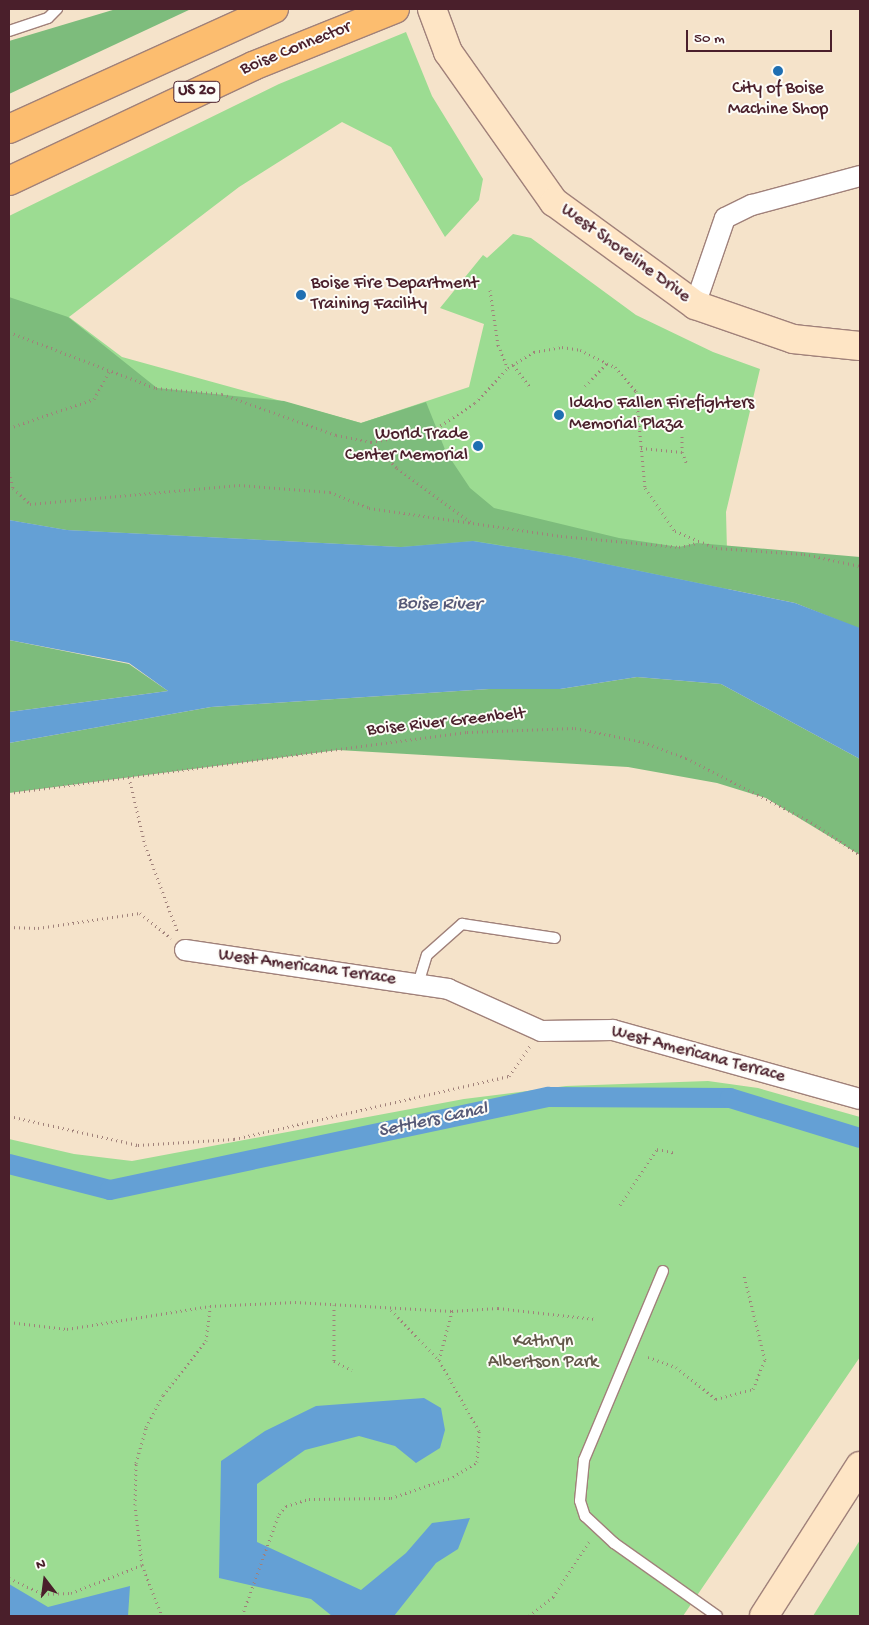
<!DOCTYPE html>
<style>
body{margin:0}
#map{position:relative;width:869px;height:1625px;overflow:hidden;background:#f5e3ca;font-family:"Gochi Hand",sans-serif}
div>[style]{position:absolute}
.green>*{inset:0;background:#9cdc92}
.forest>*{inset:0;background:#7dbc7c}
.water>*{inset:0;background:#64a0d5}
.canal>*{height:20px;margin:-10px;padding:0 10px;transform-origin:10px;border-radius:10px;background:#64a0d5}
.path>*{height:3px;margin-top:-1.5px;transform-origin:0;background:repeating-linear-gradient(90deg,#a0817a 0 1px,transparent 0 5px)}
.roads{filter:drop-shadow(1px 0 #a0817a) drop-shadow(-1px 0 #a0817a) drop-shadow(0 1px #a0817a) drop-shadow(0 -1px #a0817a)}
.lane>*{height:10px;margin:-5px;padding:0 5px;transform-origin:5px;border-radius:5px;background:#fff}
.street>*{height:20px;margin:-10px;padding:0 10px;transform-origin:10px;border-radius:10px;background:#fff}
.secondary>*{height:28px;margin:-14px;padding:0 14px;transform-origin:14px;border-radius:14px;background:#fee5c5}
.highway>*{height:28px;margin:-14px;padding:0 14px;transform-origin:14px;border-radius:14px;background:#fcbd6f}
.dots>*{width:14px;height:14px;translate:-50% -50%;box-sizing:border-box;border:2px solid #fdfcf7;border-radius:50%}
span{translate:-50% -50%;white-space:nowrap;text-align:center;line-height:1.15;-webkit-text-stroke:4px #fdfcf7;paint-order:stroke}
.shield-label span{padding:1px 4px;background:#fdfcf7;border:1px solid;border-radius:4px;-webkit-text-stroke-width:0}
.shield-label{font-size:16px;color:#4a1f2b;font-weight:700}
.street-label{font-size:18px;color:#4a1f2b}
.poi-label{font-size:18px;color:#4a1f2b}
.left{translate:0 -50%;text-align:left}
.right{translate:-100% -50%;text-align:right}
.park-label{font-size:18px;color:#63584a}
.water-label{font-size:19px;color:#565977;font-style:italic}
.frame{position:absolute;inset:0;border:10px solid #4a1f2b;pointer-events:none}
.north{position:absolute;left:20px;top:1555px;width:50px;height:50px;-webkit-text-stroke:4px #fdfcf7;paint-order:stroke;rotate:345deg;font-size:14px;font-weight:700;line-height:20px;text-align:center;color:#4a1f2b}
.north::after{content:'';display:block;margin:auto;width:18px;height:22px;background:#4a1f2b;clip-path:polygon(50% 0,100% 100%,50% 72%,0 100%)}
.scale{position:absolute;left:686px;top:30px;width:146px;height:22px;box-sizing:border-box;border:2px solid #4a1f2b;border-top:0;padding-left:6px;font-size:15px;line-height:18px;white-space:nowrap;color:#4a1f2b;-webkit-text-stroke:4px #fdfcf7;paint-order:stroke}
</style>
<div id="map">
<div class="green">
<div style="clip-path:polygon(406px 32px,432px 96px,483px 179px,479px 200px,445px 237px,391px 147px,342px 122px,239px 187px,69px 317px,122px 357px,361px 423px,469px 387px,484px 324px,440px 308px,483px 255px,487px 258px,513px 234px,531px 238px,636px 315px,713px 352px,760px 369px,726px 512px,728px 590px,401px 547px,67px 530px,9px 520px,9px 216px,279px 84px)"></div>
<div style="clip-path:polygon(708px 1081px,758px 1088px,860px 1117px,860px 1357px,683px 1616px,9px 1616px,9px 1139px,74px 1154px,132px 1161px,464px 1099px,566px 1086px)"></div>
<div style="clip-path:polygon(860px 1540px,860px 1616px,813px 1616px)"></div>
</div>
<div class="forest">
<div style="clip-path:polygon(116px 9px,191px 9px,9px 94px,9px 41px)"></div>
<div style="clip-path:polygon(9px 297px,68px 317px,157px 388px,284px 401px,361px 423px,426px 402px,446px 452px,470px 488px,494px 508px,619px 538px,679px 547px,697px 543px,860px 557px,860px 629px,795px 603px,567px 556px,474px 541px,401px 547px,67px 530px,9px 520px)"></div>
<div style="clip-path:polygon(9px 640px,129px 664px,168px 691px,9px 712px)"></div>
<div style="clip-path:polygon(637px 677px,721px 684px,860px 759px,860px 855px,766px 798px,717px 783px,628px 767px,338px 750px,9px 793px,9px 743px,211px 707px,489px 689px,560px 689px)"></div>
</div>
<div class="water">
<div style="clip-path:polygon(9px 520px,67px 530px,401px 547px,473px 541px,567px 556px,795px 603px,860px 628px,860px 759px,721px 684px,637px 677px,560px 689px,489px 689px,211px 707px,9px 743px,9px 712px,168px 691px,129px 663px,9px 640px)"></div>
<div style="clip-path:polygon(424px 1398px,441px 1408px,445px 1430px,440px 1448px,416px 1463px,395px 1446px,359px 1436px,305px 1450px,257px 1484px,257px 1542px,361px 1590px,406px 1553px,432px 1523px,470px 1518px,458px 1549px,436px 1563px,394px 1616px,332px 1616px,311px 1599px,219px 1578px,221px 1461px,265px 1431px,316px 1406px)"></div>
<div style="clip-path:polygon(9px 1584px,48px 1607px,130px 1586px,128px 1616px,9px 1616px)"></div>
</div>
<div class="canal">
<div style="left:9px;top:1164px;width:104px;rotate:14.4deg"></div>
<div style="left:110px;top:1190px;width:449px;rotate:-12deg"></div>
<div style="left:549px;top:1097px;width:181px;rotate:0.3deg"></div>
<div style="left:730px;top:1098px;width:136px;rotate:17.1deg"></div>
</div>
<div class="path">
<div style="left:490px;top:290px;width:56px;rotate:81.7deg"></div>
<div style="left:498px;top:345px;width:25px;rotate:67deg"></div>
<div style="left:9px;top:332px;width:157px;rotate:20.9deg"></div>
<div style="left:156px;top:388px;width:66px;rotate:5.2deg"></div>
<div style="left:222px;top:394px;width:121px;rotate:19.8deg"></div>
<div style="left:336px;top:435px;width:36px;rotate:11deg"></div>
<div style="left:371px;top:442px;width:62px;rotate:-10.2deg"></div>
<div style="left:432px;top:431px;width:51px;rotate:-33.1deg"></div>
<div style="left:475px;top:403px;width:48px;rotate:-46.7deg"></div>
<div style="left:508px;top:368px;width:31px;rotate:-32deg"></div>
<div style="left:534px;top:352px;width:28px;rotate:-10deg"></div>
<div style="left:562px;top:347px;width:18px;rotate:9deg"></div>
<div style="left:580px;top:350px;width:39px;rotate:26deg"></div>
<div style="left:615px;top:367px;width:32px;rotate:49deg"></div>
<div style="left:636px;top:391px;width:97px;rotate:84.7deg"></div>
<div style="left:645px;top:488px;width:52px;rotate:55.1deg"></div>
<div style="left:675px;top:531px;width:44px;rotate:22.5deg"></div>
<div style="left:716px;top:548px;width:88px;rotate:3.9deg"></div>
<div style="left:804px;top:554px;width:57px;rotate:12.1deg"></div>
<div style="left:513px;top:365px;width:29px;rotate:52deg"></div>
<div style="left:585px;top:386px;width:32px;rotate:-46deg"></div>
<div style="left:9px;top:428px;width:90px;rotate:-18.8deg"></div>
<div style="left:94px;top:399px;width:31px;rotate:-61deg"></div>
<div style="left:371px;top:442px;width:37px;rotate:45deg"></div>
<div style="left:397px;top:468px;width:93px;rotate:36.3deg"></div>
<div style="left:641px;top:448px;width:41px;rotate:5.6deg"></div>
<div style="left:682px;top:452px;width:17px;rotate:-90deg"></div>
<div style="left:682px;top:452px;width:11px;rotate:68deg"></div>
<div style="left:9px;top:472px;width:16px;rotate:76deg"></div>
<div style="left:13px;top:488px;width:23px;rotate:43deg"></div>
<div style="left:30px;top:504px;width:210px;rotate:-5.2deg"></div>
<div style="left:239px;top:485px;width:91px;rotate:4.4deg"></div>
<div style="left:330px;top:492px;width:42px;rotate:22.3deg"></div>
<div style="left:369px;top:508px;width:194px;rotate:8.3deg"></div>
<div style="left:561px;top:536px;width:119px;rotate:5.3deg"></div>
<div style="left:679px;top:547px;width:17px;rotate:-13deg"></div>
<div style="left:129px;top:777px;width:70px;rotate:76.8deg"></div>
<div style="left:145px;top:845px;width:94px;rotate:69.4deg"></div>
<div style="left:9px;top:793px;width:462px;rotate:-7.6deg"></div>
<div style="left:467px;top:732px;width:108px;rotate:-2.1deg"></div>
<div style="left:575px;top:728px;width:69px;rotate:11.6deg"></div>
<div style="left:643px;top:742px;width:46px;rotate:20.4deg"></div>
<div style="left:686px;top:758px;width:140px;rotate:27.1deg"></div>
<div style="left:811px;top:822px;width:59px;rotate:34deg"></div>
<div style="left:9px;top:927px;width:29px;rotate:2deg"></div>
<div style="left:38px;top:928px;width:103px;rotate:-8.4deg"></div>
<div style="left:140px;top:913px;width:40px;rotate:39deg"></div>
<div style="left:9px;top:1116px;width:132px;rotate:12.7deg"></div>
<div style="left:138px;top:1145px;width:96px;rotate:-3.6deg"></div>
<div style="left:234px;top:1139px;width:282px;rotate:-12.9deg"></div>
<div style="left:509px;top:1076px;width:37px;rotate:-55deg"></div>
<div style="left:620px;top:1205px;width:67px;rotate:-56.5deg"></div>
<div style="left:657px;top:1149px;width:19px;rotate:12deg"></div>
<div style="left:334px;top:1305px;width:56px;rotate:90deg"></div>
<div style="left:334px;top:1361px;width:20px;rotate:27deg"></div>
<div style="left:391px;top:1310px;width:69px;rotate:46.2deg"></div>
<div style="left:9px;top:1322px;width:58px;rotate:6.9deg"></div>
<div style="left:67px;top:1329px;width:145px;rotate:-9.1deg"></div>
<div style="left:648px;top:1357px;width:30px;rotate:20deg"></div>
<div style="left:676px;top:1367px;width:51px;rotate:38.7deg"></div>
<div style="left:716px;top:1399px;width:38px;rotate:-15deg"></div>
<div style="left:753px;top:1389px;width:31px;rotate:-68deg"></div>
<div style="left:765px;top:1360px;width:88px;rotate:-103.9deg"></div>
<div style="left:142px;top:1565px;width:55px;rotate:68.6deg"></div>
<div style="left:9px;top:1578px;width:38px;rotate:25deg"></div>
<div style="left:43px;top:1594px;width:28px;rotate:-2deg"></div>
<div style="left:71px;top:1593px;width:76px;rotate:-21.5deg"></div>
<div style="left:142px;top:1565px;width:60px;rotate:-96.7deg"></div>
<div style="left:135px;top:1505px;width:42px;rotate:-88.6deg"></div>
<div style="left:136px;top:1463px;width:37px;rotate:-74deg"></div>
<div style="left:146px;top:1427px;width:36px;rotate:-62deg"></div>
<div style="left:163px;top:1395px;width:69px;rotate:-51.5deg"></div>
<div style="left:206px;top:1341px;width:35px;rotate:-83deg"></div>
<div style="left:210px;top:1306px;width:85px;rotate:-2.7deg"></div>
<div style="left:295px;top:1302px;width:157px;rotate:3.3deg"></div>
<div style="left:242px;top:1616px;width:109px;rotate:-70.1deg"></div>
<div style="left:279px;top:1514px;width:11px;rotate:-49deg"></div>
<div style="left:286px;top:1506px;width:24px;rotate:-17deg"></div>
<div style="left:309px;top:1499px;width:82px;rotate:-0.7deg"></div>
<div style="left:391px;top:1498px;width:65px;rotate:-18.7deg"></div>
<div style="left:453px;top:1477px;width:28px;rotate:-32deg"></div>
<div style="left:477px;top:1462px;width:31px;rotate:-86deg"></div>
<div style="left:479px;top:1431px;width:81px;rotate:-119.4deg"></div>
<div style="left:439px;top:1360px;width:51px;rotate:-75.1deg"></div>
<div style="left:452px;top:1311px;width:46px;rotate:-3.7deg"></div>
<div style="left:498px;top:1308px;width:98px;rotate:6.5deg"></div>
<div style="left:529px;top:1616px;width:31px;rotate:-38deg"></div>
<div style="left:553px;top:1597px;width:68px;rotate:-57deg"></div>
</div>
<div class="roads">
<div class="lane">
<div style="left:9px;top:31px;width:41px;rotate:-18.4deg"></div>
<div style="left:48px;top:18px;width:13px;rotate:-45deg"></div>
<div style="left:418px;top:984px;width:30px;rotate:-73deg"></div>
<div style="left:427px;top:955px;width:47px;rotate:-41.5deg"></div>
<div style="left:462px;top:924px;width:94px;rotate:8.6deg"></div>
<div style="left:663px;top:1271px;width:205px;rotate:112.7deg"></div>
<div style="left:584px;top:1460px;width:41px;rotate:95.6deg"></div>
<div style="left:580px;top:1501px;width:16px;rotate:72deg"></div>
<div style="left:585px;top:1516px;width:40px;rotate:43deg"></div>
<div style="left:614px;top:1543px;width:126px;rotate:35.3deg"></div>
</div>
<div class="street">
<div style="left:695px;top:305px;width:92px;rotate:-71deg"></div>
<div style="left:725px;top:218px;width:30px;rotate:-26deg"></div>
<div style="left:752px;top:205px;width:112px;rotate:-15deg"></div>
<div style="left:185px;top:950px;width:266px;rotate:8.4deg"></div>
<div style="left:448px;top:989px;width:102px;rotate:24.3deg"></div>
<div style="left:541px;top:1031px;width:72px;rotate:-0.8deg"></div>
<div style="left:613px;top:1030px;width:256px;rotate:15.6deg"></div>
</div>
<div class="secondary">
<div style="left:432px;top:9px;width:46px;rotate:69.6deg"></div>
<div style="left:448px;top:52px;width:184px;rotate:54.8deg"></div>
<div style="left:554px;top:202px;width:175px;rotate:36.1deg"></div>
<div style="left:695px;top:305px;width:104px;rotate:19.1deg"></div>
<div style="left:793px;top:339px;width:67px;rotate:6deg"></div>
<div style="left:764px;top:1616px;width:178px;rotate:-57.4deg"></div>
</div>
<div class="highway">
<div style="left:9px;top:129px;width:291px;rotate:-24.4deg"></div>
<div style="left:9px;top:181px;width:270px;rotate:-25.2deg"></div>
<div style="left:253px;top:66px;width:153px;rotate:-21.9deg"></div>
</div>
</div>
<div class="dots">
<div style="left:778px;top:71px;background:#1f6fb2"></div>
<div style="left:301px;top:295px;background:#1f6fb2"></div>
<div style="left:559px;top:415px;background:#1f6fb2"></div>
<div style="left:478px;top:446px;background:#1f6fb2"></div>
</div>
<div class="shield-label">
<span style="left:197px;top:92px">US 20</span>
</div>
<div class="street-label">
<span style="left:296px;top:49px;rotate:-22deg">Boise Connector</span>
<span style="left:625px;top:254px;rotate:36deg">West Shoreline Drive</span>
<span style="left:446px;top:723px;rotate:-6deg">Boise River Greenbelt</span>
<span style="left:307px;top:968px;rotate:8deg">West Americana Terrace</span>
<span style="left:698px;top:1055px;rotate:15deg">West Americana Terrace</span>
</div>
<div class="poi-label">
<span style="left:778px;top:100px">City of Boise<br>Machine Shop</span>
<span class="left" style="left:311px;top:295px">Boise Fire Department<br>Training Facility</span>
<span class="left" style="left:569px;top:415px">Idaho Fallen Firefighters<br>Memorial Plaza</span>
<span class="right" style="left:468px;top:446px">World Trade<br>Center Memorial</span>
</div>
<div class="park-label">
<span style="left:543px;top:1353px">Kathryn<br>Albertson Park</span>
</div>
<div class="water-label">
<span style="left:439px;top:605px;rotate:1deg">Boise River</span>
<span style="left:433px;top:1121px;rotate:-12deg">Settlers Canal</span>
</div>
<div class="frame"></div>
<div class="north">N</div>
<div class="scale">50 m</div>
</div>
